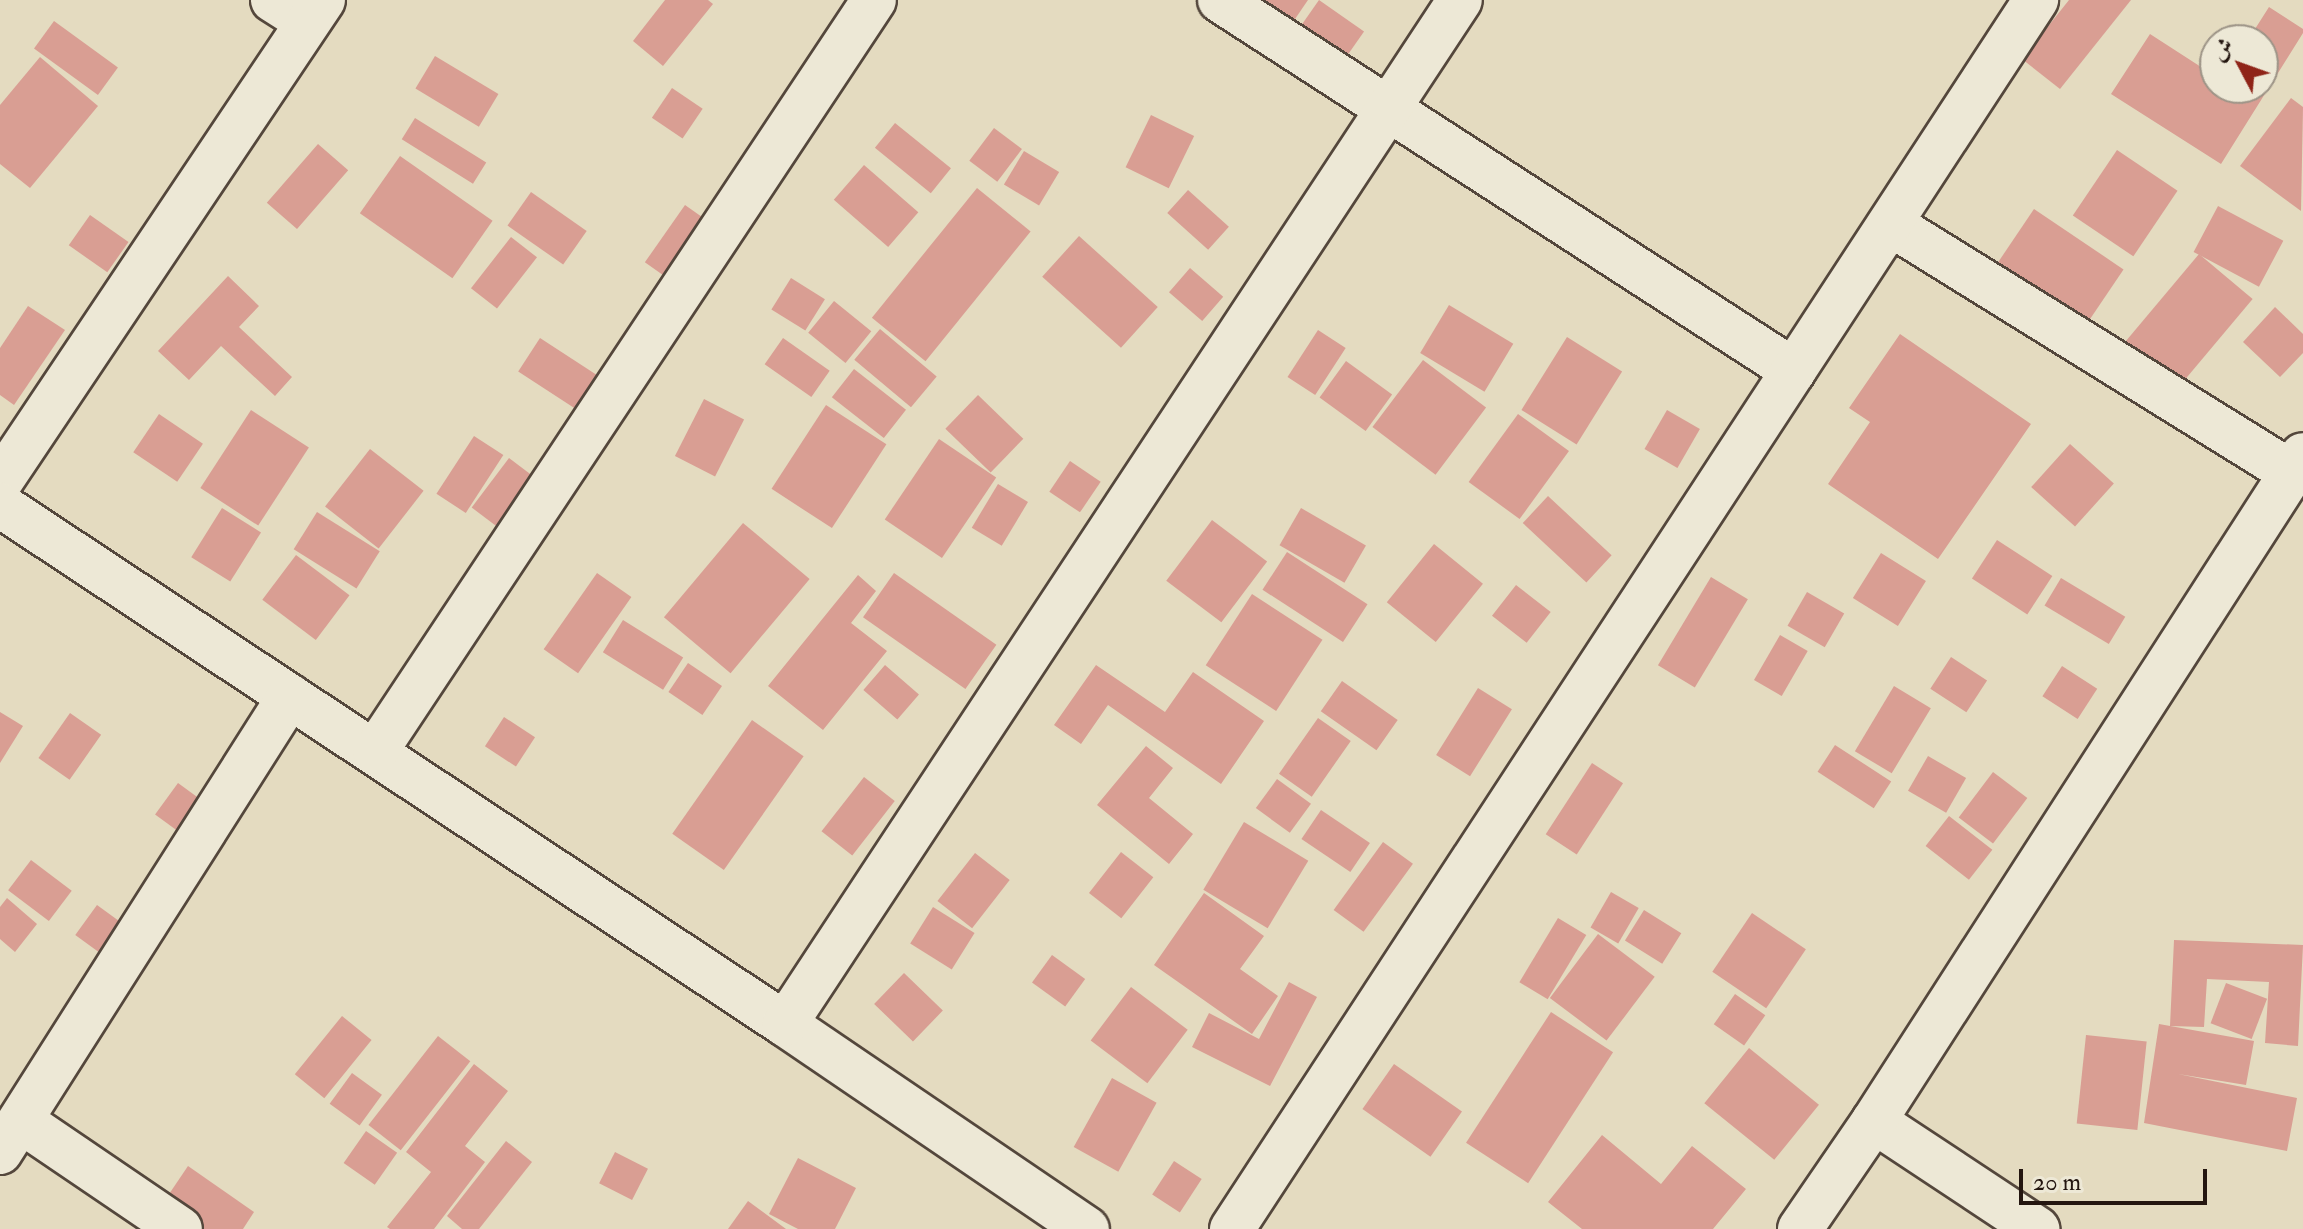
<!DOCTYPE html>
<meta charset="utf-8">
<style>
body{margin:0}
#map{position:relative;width:2303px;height:1229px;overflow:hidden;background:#e4dbc0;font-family:"IM FELL Double Pica",Amiri,serif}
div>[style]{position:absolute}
.building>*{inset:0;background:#d99e93;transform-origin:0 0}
.roads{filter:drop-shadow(2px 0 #54473c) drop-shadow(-2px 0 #54473c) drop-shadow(0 2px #54473c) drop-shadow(0 -2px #54473c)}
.minor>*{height:44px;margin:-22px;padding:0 22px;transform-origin:22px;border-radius:22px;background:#ede8d6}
span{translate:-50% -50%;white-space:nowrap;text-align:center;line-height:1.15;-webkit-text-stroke:7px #ede8d6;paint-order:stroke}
.north{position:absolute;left:2199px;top:24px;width:80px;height:80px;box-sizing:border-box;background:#ede8d6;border:2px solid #9d9487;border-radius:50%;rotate:311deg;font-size:22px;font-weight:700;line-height:32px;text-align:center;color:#241610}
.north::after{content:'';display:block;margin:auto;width:28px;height:36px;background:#8f2418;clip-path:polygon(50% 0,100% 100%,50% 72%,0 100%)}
.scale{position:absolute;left:2019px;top:1169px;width:188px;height:36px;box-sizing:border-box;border:4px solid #241610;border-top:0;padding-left:10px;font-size:24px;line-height:28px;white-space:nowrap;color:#241610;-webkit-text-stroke:6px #ede8d6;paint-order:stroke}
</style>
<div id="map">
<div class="building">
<div style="clip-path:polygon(665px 0,708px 0,713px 4px,663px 66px,633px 41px)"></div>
<div style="clip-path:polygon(1233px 0,1308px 0,1282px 38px)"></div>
<div style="left:1319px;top:0;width:55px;height:54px;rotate:35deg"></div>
<div style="clip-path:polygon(2069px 0,2131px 0,2060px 89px,2022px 59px)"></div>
<div style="clip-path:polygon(2269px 7px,2303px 29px,2303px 33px,2221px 164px,2111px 94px,2150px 34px,2215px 76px,2215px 88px,2263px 88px,2263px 40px,2248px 40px)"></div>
<div style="left:54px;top:21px;width:79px;height:34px;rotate:36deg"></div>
<div style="left:435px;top:56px;width:74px;height:38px;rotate:31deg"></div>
<div style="clip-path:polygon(40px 57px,98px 106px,30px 188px,0 164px,0 105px)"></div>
<div style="left:672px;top:88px;width:37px;height:36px;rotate:34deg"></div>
<div style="clip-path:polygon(2291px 98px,2303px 107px,2301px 211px,2240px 166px)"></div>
<div style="left:1151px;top:115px;width:48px;height:58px;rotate:26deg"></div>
<div style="left:415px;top:118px;width:84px;height:25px;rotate:32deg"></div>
<div style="left:895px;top:123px;width:72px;height:32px;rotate:39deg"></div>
<div style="left:994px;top:128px;width:35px;height:41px;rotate:37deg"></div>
<div style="left:318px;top:144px;width:40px;height:78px;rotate:41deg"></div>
<div style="left:2117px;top:150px;width:73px;height:79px;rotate:34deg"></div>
<div style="left:1024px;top:151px;width:41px;height:39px;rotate:31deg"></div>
<div style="left:400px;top:156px;width:113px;height:70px;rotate:35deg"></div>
<div style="left:864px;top:165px;width:72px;height:46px;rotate:41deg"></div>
<div style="left:977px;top:188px;width:69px;height:167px;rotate:39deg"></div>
<div style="left:1188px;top:190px;width:55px;height:31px;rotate:42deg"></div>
<div style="left:531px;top:192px;width:68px;height:41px;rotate:35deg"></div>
<div style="left:685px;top:205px;width:29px;height:70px;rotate:35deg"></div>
<div style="left:2218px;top:206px;width:74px;height:52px;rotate:28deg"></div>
<div style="left:2034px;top:209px;width:108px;height:81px;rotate:34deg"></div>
<div style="left:90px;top:215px;width:47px;height:37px;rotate:35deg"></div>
<div style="left:1079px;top:236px;width:106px;height:55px;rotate:42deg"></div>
<div style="left:511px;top:237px;width:33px;height:65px;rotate:38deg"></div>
<div style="left:2199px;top:254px;width:70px;height:129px;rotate:40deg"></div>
<div style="left:1190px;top:268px;width:44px;height:32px;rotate:41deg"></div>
<div style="clip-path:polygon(228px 276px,259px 306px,239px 327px,292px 377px,275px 396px,221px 346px,189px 380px,158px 351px)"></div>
<div style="left:791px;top:278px;width:40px;height:37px;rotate:32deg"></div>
<div style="left:834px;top:301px;width:48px;height:41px;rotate:39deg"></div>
<div style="left:1449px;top:305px;width:75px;height:56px;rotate:31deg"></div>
<div style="clip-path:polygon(28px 306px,65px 330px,14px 405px,0 395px,0 348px)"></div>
<div style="clip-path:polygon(2275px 307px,2303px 334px,2303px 353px,2280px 377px,2243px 342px)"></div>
<div style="left:880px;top:329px;width:74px;height:40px;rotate:40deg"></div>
<div style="left:1318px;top:330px;width:33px;height:56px;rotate:33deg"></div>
<div style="clip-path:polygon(1900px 334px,2031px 424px,1938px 559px,1828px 484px,1870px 422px,1849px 408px)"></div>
<div style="left:1567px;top:337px;width:65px;height:86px;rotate:32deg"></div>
<div style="left:540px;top:338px;width:76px;height:40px;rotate:33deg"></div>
<div style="left:783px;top:338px;width:57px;height:32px;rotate:35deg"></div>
<div style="left:1423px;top:360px;width:79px;height:84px;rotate:37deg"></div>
<div style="left:1346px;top:361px;width:57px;height:45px;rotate:36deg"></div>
<div style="left:854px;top:369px;width:66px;height:36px;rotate:38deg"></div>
<div style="left:978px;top:395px;width:63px;height:47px;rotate:44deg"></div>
<div style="left:704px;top:399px;width:45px;height:64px;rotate:27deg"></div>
<div style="left:826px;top:405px;width:72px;height:100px;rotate:33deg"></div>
<div style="left:251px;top:410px;width:69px;height:93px;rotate:33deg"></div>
<div style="left:1667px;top:410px;width:38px;height:45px;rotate:30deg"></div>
<div style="left:159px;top:414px;width:53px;height:46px;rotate:34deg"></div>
<div style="left:1518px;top:414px;width:63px;height:84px;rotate:36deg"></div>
<div style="left:474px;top:436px;width:35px;height:69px;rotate:33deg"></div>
<div style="left:939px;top:439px;width:69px;height:97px;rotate:34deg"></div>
<div style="left:2070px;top:444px;width:59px;height:58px;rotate:42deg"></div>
<div style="left:370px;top:449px;width:68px;height:73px;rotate:38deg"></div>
<div style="left:509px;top:458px;width:34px;height:62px;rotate:37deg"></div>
<div style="left:1070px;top:461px;width:37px;height:37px;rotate:34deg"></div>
<div style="left:998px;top:484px;width:35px;height:51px;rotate:31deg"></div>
<div style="left:1548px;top:496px;width:87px;height:37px;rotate:43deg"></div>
<div style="left:222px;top:508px;width:46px;height:58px;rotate:32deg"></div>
<div style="left:1301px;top:508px;width:75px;height:43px;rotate:30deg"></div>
<div style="left:317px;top:512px;width:74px;height:44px;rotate:32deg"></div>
<div style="left:1212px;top:520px;width:69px;height:76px;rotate:37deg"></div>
<div style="left:743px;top:523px;width:87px;height:123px;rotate:40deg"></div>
<div style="left:1997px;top:540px;width:66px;height:46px;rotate:33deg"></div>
<div style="left:1434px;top:544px;width:63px;height:75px;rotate:39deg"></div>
<div style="left:1287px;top:552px;width:96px;height:45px;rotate:33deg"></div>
<div style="left:1881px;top:553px;width:53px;height:53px;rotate:32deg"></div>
<div style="left:296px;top:555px;width:67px;height:56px;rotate:37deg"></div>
<div style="left:597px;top:573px;width:42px;height:93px;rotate:35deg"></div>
<div style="left:894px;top:573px;width:125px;height:54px;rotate:35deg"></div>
<div style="clip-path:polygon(858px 575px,876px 591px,851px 623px,887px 651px,823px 730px,768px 686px)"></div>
<div style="left:1711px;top:577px;width:43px;height:103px;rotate:31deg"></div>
<div style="left:2061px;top:578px;width:75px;height:32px;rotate:31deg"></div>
<div style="left:1516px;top:585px;width:44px;height:39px;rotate:38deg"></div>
<div style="left:1807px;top:592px;width:43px;height:39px;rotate:30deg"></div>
<div style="left:1252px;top:594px;width:84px;height:85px;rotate:33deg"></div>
<div style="left:623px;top:620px;width:71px;height:38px;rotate:32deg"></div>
<div style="left:1780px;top:635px;width:32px;height:52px;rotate:30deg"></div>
<div style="left:1951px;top:657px;width:43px;height:38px;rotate:33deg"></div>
<div style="left:688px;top:663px;width:41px;height:35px;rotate:34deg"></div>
<div style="left:885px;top:665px;width:45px;height:33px;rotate:41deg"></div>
<div style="clip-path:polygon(1096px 665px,1165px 712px,1193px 672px,1264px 721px,1221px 784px,1108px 705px,1081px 744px,1054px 725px)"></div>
<div style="left:2062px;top:666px;width:42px;height:36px;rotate:33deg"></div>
<div style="left:1342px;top:681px;width:68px;height:37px;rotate:35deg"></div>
<div style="left:1894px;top:686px;width:43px;height:76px;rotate:31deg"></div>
<div style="left:1478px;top:688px;width:40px;height:79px;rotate:32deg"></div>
<div style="clip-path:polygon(0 712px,23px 726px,0 763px)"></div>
<div style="left:70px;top:713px;width:38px;height:55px;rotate:35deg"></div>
<div style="left:504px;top:717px;width:37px;height:35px;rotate:33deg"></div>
<div style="left:1318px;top:718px;width:40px;height:68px;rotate:35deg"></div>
<div style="left:752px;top:720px;width:63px;height:139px;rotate:35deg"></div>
<div style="left:1835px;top:745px;width:67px;height:32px;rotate:33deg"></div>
<div style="clip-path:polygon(1146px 746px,1173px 768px,1149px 798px,1193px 834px,1169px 864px,1097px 805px)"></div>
<div style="left:1928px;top:756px;width:44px;height:40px;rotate:30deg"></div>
<div style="left:1592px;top:763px;width:37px;height:85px;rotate:33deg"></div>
<div style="left:1993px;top:772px;width:43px;height:57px;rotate:37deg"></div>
<div style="left:864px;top:777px;width:39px;height:69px;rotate:38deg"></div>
<div style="left:1277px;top:779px;width:42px;height:36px;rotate:36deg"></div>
<div style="left:178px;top:783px;width:36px;height:39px;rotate:36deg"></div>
<div style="left:1321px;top:810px;width:59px;height:35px;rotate:34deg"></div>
<div style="left:1949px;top:816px;width:55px;height:38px;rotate:38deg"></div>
<div style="left:1244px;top:822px;width:75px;height:79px;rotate:31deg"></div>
<div style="left:1383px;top:842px;width:37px;height:84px;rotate:36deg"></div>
<div style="left:1121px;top:852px;width:41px;height:52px;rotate:38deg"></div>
<div style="left:975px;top:853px;width:44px;height:61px;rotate:38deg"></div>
<div style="left:31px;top:860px;width:51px;height:38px;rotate:37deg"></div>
<div style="left:1611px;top:892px;width:32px;height:41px;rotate:30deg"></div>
<div style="clip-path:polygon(1204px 893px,1264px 936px,1240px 969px,1278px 996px,1252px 1034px,1154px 965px)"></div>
<div style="clip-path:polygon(7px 898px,37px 924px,15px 952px,0 939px,0 907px)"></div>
<div style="left:97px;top:905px;width:34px;height:37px;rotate:36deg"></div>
<div style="left:933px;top:907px;width:49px;height:43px;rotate:32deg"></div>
<div style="left:1644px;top:910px;width:44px;height:36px;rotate:32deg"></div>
<div style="left:1752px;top:913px;width:65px;height:71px;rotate:34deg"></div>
<div style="left:1558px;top:918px;width:33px;height:75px;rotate:31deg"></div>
<div style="left:1598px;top:934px;width:71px;height:80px;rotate:37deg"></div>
<div style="clip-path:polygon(2174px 940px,2303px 945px,2298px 1046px,2265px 1043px,2269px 982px,2207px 979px,2204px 1027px,2170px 1026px)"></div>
<div style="left:1052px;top:955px;width:41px;height:34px;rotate:36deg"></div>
<div style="left:904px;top:973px;width:54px;height:43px;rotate:44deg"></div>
<div style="clip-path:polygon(1289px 982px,1317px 997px,1270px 1086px,1192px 1047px,1209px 1013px,1259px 1039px)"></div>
<div style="left:2226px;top:983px;width:44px;height:43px;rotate:21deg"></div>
<div style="left:1131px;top:987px;width:71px;height:67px;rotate:37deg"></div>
<div style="left:1735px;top:994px;width:37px;height:37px;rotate:35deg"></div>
<div style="left:1551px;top:1012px;width:74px;height:156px;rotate:33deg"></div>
<div style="left:342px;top:1016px;width:38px;height:75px;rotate:39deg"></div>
<div style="clip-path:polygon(2159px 1024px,2254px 1041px,2246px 1085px,2178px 1074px,2297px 1098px,2287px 1151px,2144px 1123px)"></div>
<div style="left:2086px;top:1035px;width:61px;height:89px;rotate:6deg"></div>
<div style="left:438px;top:1036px;width:41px;height:113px;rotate:38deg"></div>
<div style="left:1749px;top:1048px;width:90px;height:71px;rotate:39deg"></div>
<div style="clip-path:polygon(474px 1064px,508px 1091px,465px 1146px,485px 1162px,434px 1229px,390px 1229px,387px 1227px,431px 1172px,406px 1152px)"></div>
<div style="left:1394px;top:1064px;width:83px;height:55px;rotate:35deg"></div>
<div style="left:352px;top:1073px;width:37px;height:38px;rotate:36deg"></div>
<div style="left:1112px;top:1078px;width:51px;height:79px;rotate:29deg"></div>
<div style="left:366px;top:1131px;width:38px;height:39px;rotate:35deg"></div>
<div style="clip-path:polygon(1602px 1135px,1661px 1184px,1692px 1146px,1746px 1189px,1713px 1229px,1582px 1229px,1548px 1202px)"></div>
<div style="clip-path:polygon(506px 1141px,532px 1162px,479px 1229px,462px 1229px,447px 1216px)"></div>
<div style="left:615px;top:1152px;width:37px;height:35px;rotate:27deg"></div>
<div style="clip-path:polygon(798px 1158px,856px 1188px,835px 1229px,798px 1229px,769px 1214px)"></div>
<div style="left:1174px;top:1161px;width:33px;height:40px;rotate:33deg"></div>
<div style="clip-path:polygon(188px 1166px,254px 1212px,243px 1229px,202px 1229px,163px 1203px)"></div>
<div style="clip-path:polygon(748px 1201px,786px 1229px,728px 1229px)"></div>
</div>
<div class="roads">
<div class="minor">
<div style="left:273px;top:0;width:41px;rotate:32.2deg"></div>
<div style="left:1220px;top:0;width:683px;rotate:32.88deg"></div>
<div style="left:1892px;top:225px;width:469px;rotate:31.8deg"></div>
<div style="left:0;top:482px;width:580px;rotate:-56.17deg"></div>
<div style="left:0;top:505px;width:941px;rotate:33.47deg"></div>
<div style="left:785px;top:1024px;width:365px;rotate:34.2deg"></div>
<div style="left:375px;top:752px;width:902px;rotate:-56.43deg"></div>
<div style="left:785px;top:1024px;width:1226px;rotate:-56.61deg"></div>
<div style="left:21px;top:1121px;width:192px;rotate:34.2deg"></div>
<div style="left:1874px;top:1121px;width:196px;rotate:33.5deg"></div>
<div style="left:0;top:1152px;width:540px;rotate:-57.55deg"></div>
<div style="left:1232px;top:1229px;width:1469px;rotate:-56.81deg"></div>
<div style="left:1800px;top:1229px;width:131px;rotate:-55.6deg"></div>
<div style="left:1874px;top:1121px;width:792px;rotate:-57.21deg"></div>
</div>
</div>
<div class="north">ش</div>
<div class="scale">20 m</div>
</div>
